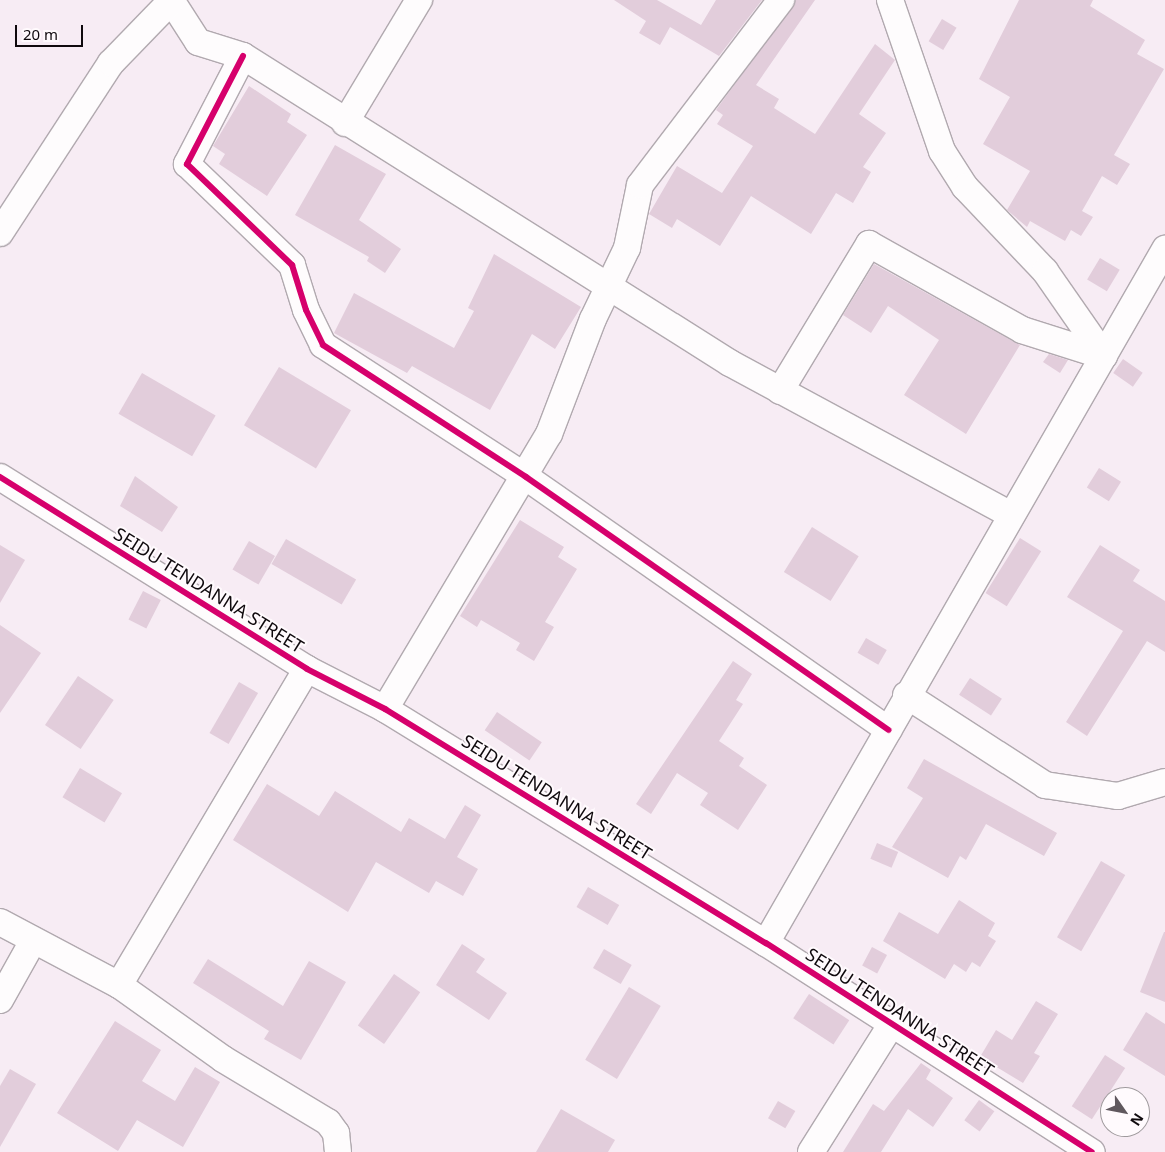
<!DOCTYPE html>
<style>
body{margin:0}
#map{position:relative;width:1165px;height:1152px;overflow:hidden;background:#f7ecf4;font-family:"Noto Sans",sans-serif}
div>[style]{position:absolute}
.building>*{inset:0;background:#e2cddb;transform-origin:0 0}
.roads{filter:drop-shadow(1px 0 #b1a9af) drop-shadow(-1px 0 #b1a9af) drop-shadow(0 1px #b1a9af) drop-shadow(0 -1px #b1a9af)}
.street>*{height:26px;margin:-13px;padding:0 13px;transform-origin:13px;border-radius:13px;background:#fefcfd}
.cycleway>*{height:6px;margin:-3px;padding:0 3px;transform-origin:3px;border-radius:3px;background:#d6006c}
span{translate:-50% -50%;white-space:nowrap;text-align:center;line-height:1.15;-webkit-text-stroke:4px #fffafd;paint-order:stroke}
.street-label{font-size:18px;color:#0f090d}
.north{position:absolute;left:1100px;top:1087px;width:50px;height:50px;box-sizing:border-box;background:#fffafd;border:1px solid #9f9a9d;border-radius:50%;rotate:123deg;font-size:14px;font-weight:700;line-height:20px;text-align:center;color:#0f090d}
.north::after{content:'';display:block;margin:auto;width:18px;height:22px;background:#60585e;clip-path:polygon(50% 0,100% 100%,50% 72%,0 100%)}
.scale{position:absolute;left:15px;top:25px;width:68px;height:22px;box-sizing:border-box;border:2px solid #0f090d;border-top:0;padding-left:6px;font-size:15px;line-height:18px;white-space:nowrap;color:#0f090d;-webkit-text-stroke:4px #fffafd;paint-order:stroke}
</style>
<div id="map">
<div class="building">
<div style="clip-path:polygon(614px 0,657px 0,701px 25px,716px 0,762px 0,719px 56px,670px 27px,660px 45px,639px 33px,646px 21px)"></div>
<div style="clip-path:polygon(796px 0,815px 0,756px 85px,779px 99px,774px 108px,815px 134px,875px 44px,895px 60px,859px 114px,886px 133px,863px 167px,871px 172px,853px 203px,836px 193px,811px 234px,751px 196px,720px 246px,677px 219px,672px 228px,649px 214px,677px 166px,722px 193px,753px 146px,717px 124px,723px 115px,716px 110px)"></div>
<div style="clip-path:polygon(1019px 0,1093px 0,1090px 6px,1145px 40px,1137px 54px,1164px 69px,1114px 155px,1130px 164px,1117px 185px,1102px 176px,1082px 211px,1093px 217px,1081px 236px,1071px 230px,1065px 241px,1030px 221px,1027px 227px,1007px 210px,1030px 171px,983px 144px,1010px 97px,979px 79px)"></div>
<div style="left:942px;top:19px;width:17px;height:26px;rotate:31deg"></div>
<div style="clip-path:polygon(249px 86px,291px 114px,287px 122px,307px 135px,267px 196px,219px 164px,225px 154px,213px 146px)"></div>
<div style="clip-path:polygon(335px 145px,386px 174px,359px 220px,401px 249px,385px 273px,367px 261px,369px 257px,295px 215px)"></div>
<div style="clip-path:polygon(494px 254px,581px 307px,555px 349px,532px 334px,490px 410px,412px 366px,407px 373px,334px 333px,354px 293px,454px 348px,474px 311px,468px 308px)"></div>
<div style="left:1100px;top:258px;width:23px;height:25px;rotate:31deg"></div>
<div style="clip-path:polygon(874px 264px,1020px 345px,966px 434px,904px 395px,939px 340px,888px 306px,871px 333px,843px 315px)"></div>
<div style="clip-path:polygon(1049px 354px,1068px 360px,1060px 373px,1043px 362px)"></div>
<div style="left:1123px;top:359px;width:24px;height:17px;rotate:35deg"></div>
<div style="left:279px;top:367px;width:84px;height:68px;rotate:31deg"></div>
<div style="left:142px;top:373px;width:85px;height:47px;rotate:30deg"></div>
<div style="left:1099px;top:468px;width:26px;height:23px;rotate:32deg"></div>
<div style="clip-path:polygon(135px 476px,178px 507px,162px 532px,120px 506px)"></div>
<div style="clip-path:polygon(520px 520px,564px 547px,558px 557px,577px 569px,545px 622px,554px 627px,534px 661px,516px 650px,520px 643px,481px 620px,477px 627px,460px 616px)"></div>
<div style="left:812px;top:527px;width:55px;height:53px;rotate:32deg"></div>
<div style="left:1020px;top:538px;width:25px;height:65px;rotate:32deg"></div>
<div style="left:286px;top:539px;width:81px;height:29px;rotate:30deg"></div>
<div style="left:249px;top:541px;width:30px;height:33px;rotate:30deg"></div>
<div style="clip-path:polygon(0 545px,25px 560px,0 603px)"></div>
<div style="clip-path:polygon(1100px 545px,1140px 570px,1133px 581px,1165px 601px,1165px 652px,1147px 641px,1087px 736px,1066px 722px,1123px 631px,1067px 597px)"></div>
<div style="left:143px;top:591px;width:20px;height:32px;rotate:27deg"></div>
<div style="clip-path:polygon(0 625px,41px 653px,0 713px)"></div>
<div style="left:866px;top:638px;width:24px;height:17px;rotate:30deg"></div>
<div style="clip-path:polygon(733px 661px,752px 674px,736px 700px,743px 704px,719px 741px,744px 758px,739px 766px,767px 785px,738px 830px,700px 805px,708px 793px,677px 773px,651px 814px,636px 804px)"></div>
<div style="left:78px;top:676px;width:43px;height:59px;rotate:34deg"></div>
<div style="left:970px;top:678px;width:38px;height:20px;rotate:33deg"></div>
<div style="left:239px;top:682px;width:22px;height:59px;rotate:30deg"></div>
<div style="left:497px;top:712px;width:54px;height:22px;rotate:34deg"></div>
<div style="clip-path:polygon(924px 759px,1057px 833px,1044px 856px,986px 824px,966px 860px,960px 856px,948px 878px,892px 847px,923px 798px,907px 788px)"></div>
<div style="left:80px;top:768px;width:49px;height:34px;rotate:31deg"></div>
<div style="clip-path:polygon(267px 784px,319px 816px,335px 791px,401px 832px,409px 818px,445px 839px,465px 805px,481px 815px,457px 857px,478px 869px,463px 896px,436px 881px,429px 893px,376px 862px,348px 912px,233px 840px)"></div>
<div style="left:877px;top:843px;width:23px;height:17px;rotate:23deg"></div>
<div style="left:1101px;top:861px;width:28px;height:88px;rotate:30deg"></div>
<div style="left:588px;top:887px;width:36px;height:23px;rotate:30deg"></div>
<div style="clip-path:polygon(959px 900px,995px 923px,988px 936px,996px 941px,980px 967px,972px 962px,966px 972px,954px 964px,945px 979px,883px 941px,899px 912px,938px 934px)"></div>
<div style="clip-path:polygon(1164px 932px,1165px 932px,1165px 1002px,1140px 992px)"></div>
<div style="clip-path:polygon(462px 944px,485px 959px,476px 972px,507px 993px,489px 1020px,436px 985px)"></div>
<div style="left:872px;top:947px;width:17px;height:21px;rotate:28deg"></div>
<div style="left:604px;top:949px;width:32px;height:22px;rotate:30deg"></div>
<div style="clip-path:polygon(208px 959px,283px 1006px,309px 961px,346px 982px,301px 1060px,264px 1039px,269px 1031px,193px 983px)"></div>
<div style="left:394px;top:974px;width:32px;height:63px;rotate:35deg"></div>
<div style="left:629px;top:987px;width:37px;height:85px;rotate:31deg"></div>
<div style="left:809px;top:994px;width:48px;height:29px;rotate:33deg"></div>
<div style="clip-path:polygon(1036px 1001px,1058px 1014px,1034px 1053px,1040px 1056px,1023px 1083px,980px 1057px,996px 1030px,1012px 1040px)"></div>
<div style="clip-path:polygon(1146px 1012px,1165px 1024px,1165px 1076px,1123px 1050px)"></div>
<div style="clip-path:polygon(115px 1021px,161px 1050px,142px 1081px,175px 1101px,195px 1067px,220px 1082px,183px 1147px,137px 1120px,118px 1151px,57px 1113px)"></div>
<div style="left:1105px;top:1055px;width:24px;height:61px;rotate:33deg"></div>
<div style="clip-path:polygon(921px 1063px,931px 1070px,926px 1079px,953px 1098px,933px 1127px,908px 1109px,881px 1152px,843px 1152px,873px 1104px,884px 1111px)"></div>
<div style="clip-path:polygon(10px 1069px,36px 1084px,0 1147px,0 1086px)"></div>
<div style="left:979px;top:1100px;width:19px;height:25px;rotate:36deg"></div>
<div style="left:778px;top:1101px;width:20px;height:20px;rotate:30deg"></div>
<div style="clip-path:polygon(561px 1109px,615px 1140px,608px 1152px,536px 1152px)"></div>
</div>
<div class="roads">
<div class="street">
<div style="left:171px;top:0;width:50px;rotate:57.3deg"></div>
<div style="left:198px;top:42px;width:47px;rotate:17.3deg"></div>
<div style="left:243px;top:56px;width:576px;rotate:32.23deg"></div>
<div style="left:730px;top:363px;width:319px;rotate:28.4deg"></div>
<div style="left:890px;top:0;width:160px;rotate:71deg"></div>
<div style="left:942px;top:151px;width:43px;rotate:57.4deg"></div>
<div style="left:965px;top:187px;width:116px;rotate:46.4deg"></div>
<div style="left:1045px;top:271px;width:103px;rotate:55.2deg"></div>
<div style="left:243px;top:56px;width:122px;rotate:117.4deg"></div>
<div style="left:187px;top:164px;width:146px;rotate:43.9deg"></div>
<div style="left:292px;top:265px;width:47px;rotate:72.7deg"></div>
<div style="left:306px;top:310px;width:39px;rotate:64deg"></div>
<div style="left:323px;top:345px;width:242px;rotate:33deg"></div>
<div style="left:526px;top:477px;width:442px;rotate:34.9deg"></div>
<div style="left:345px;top:123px;width:144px;rotate:-59deg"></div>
<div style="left:0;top:233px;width:203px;rotate:-56.9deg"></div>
<div style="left:111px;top:63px;width:86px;rotate:-45.9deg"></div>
<div style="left:780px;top:391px;width:172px;rotate:-58.8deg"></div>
<div style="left:869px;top:244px;width:176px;rotate:29.3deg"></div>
<div style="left:1022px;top:330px;width:86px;rotate:17.6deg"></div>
<div style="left:0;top:477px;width:362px;rotate:32deg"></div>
<div style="left:307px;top:669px;width:88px;rotate:27.1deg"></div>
<div style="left:385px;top:709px;width:447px;rotate:31.6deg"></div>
<div style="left:766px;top:943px;width:387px;rotate:32.7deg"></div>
<div style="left:906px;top:695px;width:166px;rotate:32.9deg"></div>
<div style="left:1045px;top:785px;width:74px;rotate:8.6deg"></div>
<div style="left:1118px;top:796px;width:49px;rotate:-16.6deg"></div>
<div style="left:385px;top:709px;width:320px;rotate:-59.2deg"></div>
<div style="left:549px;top:434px;width:123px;rotate:-69.1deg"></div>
<div style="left:593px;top:319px;width:79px;rotate:-64.4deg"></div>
<div style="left:627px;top:248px;width:64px;rotate:-78.3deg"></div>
<div style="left:640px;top:185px;width:233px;rotate:-52.7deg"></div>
<div style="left:0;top:922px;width:135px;rotate:27.9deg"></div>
<div style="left:119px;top:985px;width:128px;rotate:35.4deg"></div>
<div style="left:223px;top:1059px;width:122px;rotate:31deg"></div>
<div style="left:328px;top:1122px;width:14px;rotate:54deg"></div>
<div style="left:336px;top:1133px;width:19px;rotate:84deg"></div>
<div style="left:766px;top:943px;width:801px;rotate:-60.1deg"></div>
<div style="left:119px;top:985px;width:368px;rotate:-59.3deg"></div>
<div style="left:0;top:1000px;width:68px;rotate:-60.8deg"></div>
<div style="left:811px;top:1152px;width:150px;rotate:-57.8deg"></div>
</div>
</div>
<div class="cycleway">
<div style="left:243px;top:56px;width:122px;rotate:117.4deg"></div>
<div style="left:187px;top:164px;width:146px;rotate:43.9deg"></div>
<div style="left:292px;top:265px;width:47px;rotate:72.7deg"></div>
<div style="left:306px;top:310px;width:39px;rotate:64deg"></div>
<div style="left:323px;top:345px;width:242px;rotate:33deg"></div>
<div style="left:526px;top:477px;width:442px;rotate:34.9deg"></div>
<div style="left:0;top:477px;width:362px;rotate:32deg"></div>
<div style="left:307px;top:669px;width:88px;rotate:27.1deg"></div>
<div style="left:385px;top:709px;width:447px;rotate:31.6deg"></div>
<div style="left:766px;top:943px;width:387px;rotate:32.7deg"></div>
</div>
<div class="street-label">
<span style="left:209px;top:590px;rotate:32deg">SEIDU TENDANNA STREET</span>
<span style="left:557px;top:797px;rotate:32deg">SEIDU TENDANNA STREET</span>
<span style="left:900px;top:1012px;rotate:33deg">SEIDU TENDANNA STREET</span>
</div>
<div class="north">N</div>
<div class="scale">20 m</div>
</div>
